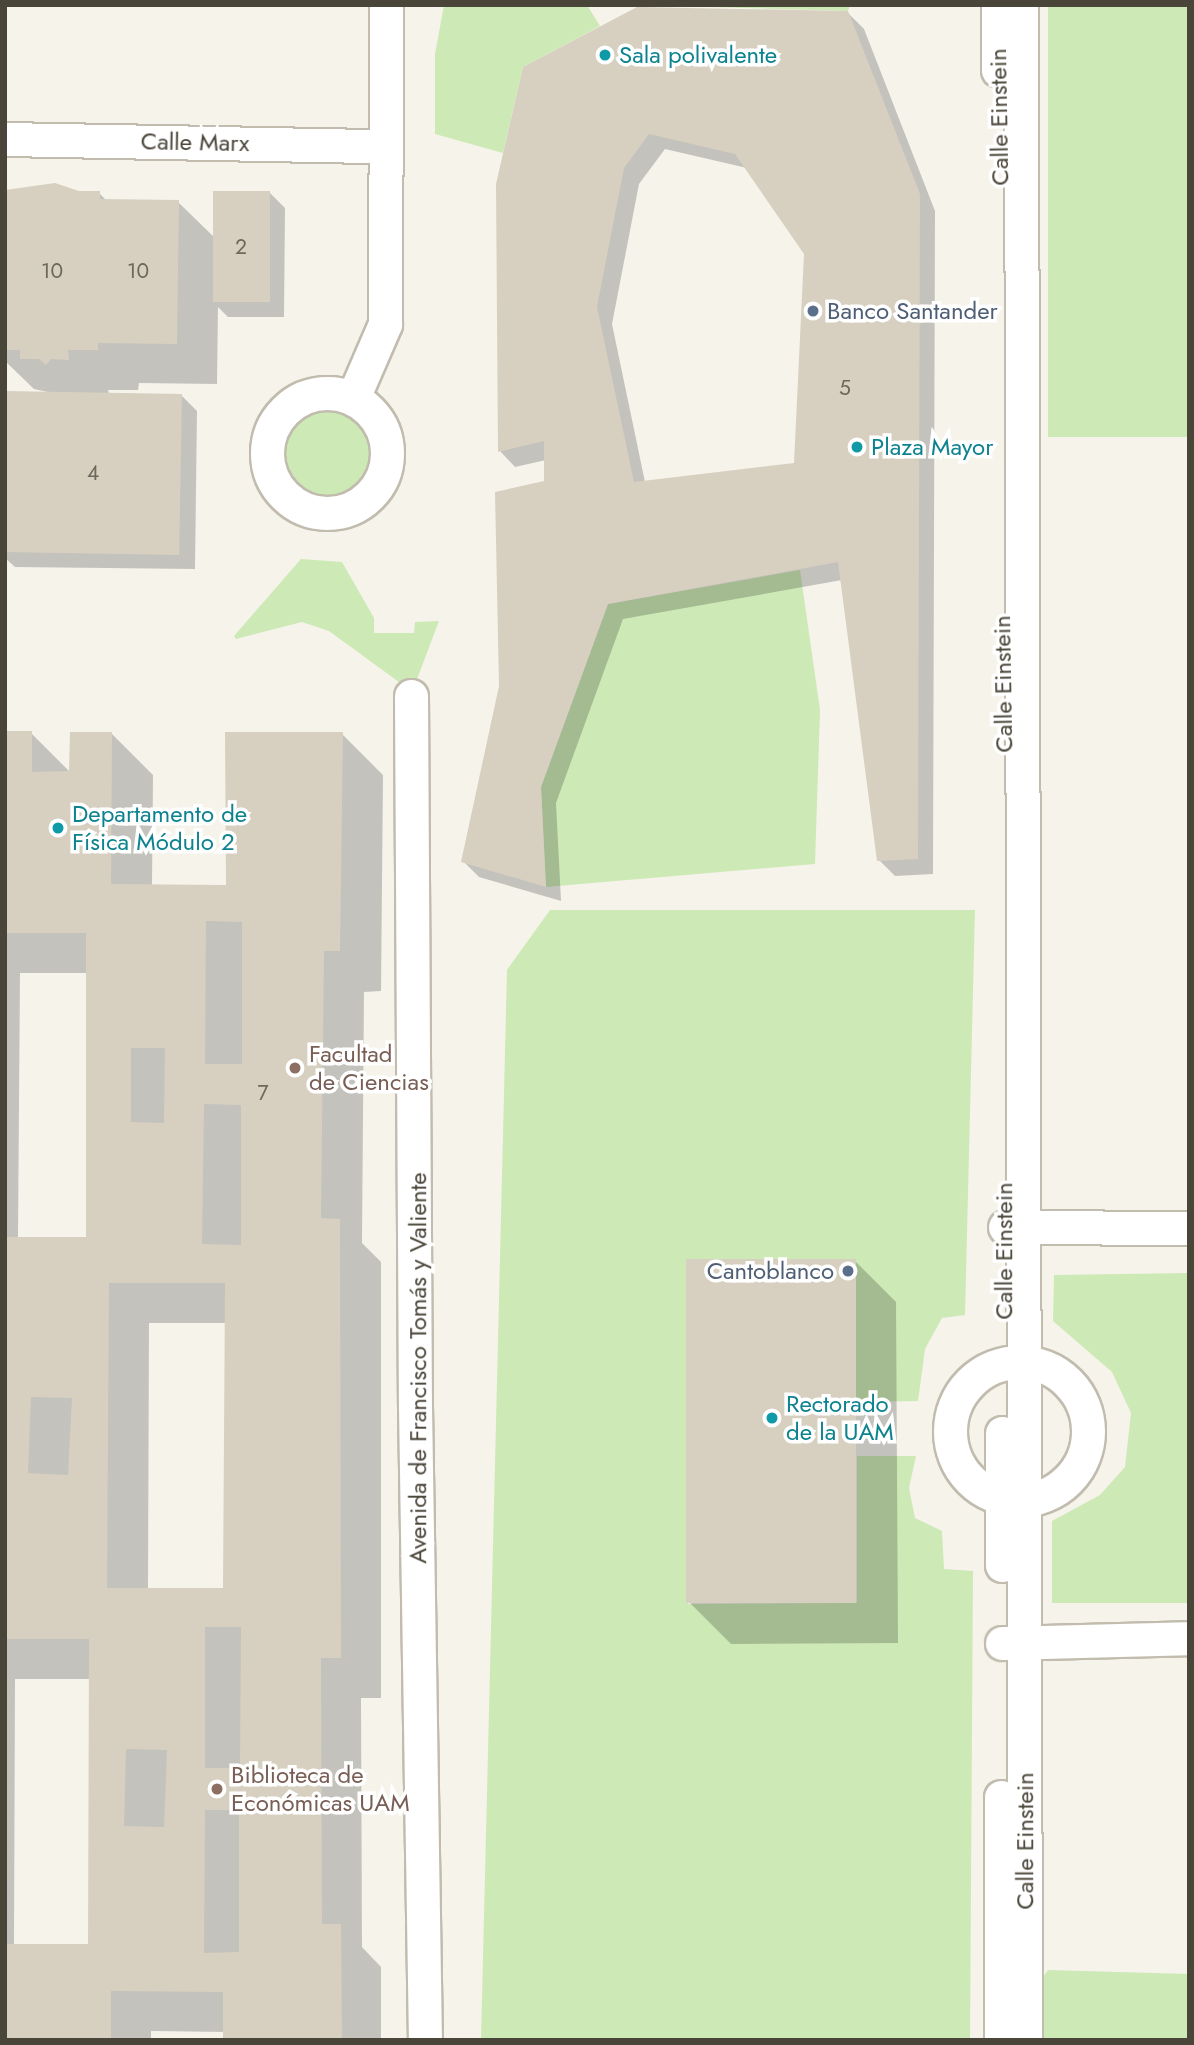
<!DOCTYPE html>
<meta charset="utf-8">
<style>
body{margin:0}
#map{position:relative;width:1194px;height:2045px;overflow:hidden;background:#f6f3eb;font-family:Jost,sans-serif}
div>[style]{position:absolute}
.green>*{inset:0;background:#cde9b5;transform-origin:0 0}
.round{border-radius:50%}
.shadow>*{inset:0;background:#0003}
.building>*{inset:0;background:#d7d0c1;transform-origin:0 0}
.roads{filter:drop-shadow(2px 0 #c1bcae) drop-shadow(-2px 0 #c1bcae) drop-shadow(0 2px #c1bcae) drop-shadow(0 -2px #c1bcae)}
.street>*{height:33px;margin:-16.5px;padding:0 16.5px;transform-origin:16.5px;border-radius:16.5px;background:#fff}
.street>.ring{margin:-16.5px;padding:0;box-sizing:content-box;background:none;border:33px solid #fff;border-radius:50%}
.dots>*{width:19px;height:19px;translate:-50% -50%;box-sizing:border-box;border:4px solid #fff;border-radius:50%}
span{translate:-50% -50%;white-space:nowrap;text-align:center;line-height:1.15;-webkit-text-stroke:7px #fff;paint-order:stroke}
.number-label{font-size:21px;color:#6d685b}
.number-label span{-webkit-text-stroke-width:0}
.culture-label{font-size:24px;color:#0d838f}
.left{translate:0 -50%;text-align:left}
.street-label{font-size:24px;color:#4a4539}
.service-label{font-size:24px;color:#4e5e75}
.right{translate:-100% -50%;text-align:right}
.education-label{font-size:24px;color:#785e54}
.frame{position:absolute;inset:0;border:7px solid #4a4539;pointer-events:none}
</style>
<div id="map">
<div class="green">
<div style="clip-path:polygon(444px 5px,587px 5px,600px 26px,523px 67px,503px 153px,435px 134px,435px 54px)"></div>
<div style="clip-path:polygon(636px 5px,850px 5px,848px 11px)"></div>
<div style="left:1048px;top:5px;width:141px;height:432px"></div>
<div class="round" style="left:285px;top:409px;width:88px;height:88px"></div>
<div style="clip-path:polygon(301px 559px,342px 562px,374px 618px,374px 633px,414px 633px,415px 622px,439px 621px,414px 687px,403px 685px,329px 631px,302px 622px,236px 639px,234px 636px)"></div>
<div style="clip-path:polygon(800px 570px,820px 710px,815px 864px,546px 887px,541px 787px,608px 604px)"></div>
<div style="clip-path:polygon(550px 910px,975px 910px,965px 1315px,942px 1318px,925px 1349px,918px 1401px,856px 1402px,686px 1261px,688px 1604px,857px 1603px,857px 1456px,916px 1456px,909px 1488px,915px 1518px,942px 1531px,944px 1569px,973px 1571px,970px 2040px,481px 2040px,507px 970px)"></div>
<div style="clip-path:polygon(1189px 1273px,1189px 1603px,1052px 1603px,1052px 1521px,1100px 1495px,1125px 1467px,1131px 1413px,1112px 1372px,1053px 1321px,1054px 1275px)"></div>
<div style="clip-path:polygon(1048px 1970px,1189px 1974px,1189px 2040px,1043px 2040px,1041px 1980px)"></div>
</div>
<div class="shadow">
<div style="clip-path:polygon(evenodd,848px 13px,864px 29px,935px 211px,933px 874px,895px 876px,879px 860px,842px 580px,623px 619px,556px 803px,561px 901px,479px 877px,463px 861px,546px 483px,546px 460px,515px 467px,500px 451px,497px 184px,848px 13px,665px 149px,747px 168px,806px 253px,796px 464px,645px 482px,612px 324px,639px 184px,665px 149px)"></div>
<div style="clip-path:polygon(5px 190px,99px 193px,107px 201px,178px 202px,214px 237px,269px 192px,285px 208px,284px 317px,228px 317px,218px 307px,217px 384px,139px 383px,138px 390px,108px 390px,109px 394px,181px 395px,197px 411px,195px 569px,15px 567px,5px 558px,5px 393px,57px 394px,34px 389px,5px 361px)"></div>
<div style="clip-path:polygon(evenodd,5px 733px,31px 733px,71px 773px,112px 734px,153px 775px,152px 886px,228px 886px,342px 734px,383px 775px,381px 991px,364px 992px,362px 1243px,381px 1262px,381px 1698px,361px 1698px,362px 1947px,381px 1967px,381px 2040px,225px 2040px,225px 2032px,151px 2031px,151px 2040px,5px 2040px,5px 733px,20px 973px,88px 973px,88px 1239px,18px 1239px,20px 973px,5px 733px,149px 1323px,226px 1323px,225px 1590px,148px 1590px,149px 1323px,5px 733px,15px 1679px,91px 1679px,90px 1946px,14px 1945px,15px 1679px)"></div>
<div style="clip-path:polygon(855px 1261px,896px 1302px,898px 1643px,731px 1644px,690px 1603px)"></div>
</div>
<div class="building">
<div style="clip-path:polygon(evenodd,637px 7px,848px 11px,920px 194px,918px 859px,877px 861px,838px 562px,608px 604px,541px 787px,546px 887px,461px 862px,499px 686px,495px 492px,544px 481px,544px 441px,498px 452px,496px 184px,523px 67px,637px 7px,649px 134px,735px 154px,804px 254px,794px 463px,634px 482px,597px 307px,624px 168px,649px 134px)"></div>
<div style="clip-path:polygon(55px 183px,79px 191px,100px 191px,100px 199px,179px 200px,177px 344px,98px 343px,98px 350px,68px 350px,69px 360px,51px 359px,46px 365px,39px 359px,20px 359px,20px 350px,5px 350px,5px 190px)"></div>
<div style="left:213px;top:191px;width:57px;height:111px"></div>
<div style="left:5px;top:391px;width:177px;height:161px;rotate:1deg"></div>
<div style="clip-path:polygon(evenodd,5px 731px,32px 731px,32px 772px,69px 771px,70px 732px,112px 732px,111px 884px,226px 885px,225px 732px,343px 732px,340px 951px,324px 951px,321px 1218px,340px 1219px,341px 1658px,321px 1658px,322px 1924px,341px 1924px,342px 2040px,223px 2040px,223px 1992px,111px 1991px,111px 2040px,5px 2040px,5px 1944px,88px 1944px,89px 1639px,5px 1639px,5px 1237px,86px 1237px,86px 933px,5px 933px,5px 731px,206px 921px,242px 922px,242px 1064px,205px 1064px,206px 921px,5px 731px,131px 1048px,165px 1048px,164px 1123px,131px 1122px,131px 1048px,5px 731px,204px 1104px,241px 1105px,241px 1245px,202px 1244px,204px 1104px,5px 731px,109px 1283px,225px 1283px,223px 1588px,107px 1588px,109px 1283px,5px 731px,31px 1397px,72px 1398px,68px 1475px,28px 1473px,31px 1397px,5px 731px,205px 1627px,241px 1627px,240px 1768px,205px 1768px,205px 1627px,5px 731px,126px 1749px,167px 1750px,164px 1827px,124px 1826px,126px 1749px,5px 731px,205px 1810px,239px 1810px,239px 1952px,204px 1953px,205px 1810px)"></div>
<div style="left:856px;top:1259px;width:344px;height:170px;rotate:90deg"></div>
</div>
<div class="roads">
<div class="street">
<div style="left:998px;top:5px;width:65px;rotate:90deg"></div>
<div style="left:1021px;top:5px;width:2035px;rotate:89.89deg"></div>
<div style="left:5px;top:139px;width:381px;rotate:1.1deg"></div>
<div class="ring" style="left:267px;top:393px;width:87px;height:87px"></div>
<div style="left:353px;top:398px;width:81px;rotate:-66.6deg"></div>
<div style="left:385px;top:324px;width:319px;rotate:-89.8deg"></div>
<div style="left:411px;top:696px;width:710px;rotate:89.68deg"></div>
<div style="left:415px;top:1406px;width:634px;rotate:89.1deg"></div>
<div style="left:1005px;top:1227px;width:184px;rotate:0.3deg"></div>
<div class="ring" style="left:950px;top:1362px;width:105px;height:105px"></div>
<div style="left:1002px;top:1433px;width:132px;rotate:90deg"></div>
<div style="left:1002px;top:1643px;width:187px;rotate:-1.5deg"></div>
<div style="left:1001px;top:2040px;width:243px;rotate:-90deg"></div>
</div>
</div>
<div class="dots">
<div style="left:605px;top:55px;background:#0f9aa8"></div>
<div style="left:813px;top:311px;background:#5c6f8a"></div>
<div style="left:857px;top:447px;background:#0f9aa8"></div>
<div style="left:58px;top:828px;background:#0f9aa8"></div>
<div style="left:295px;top:1068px;background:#8d6e63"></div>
<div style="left:848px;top:1271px;background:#5c6f8a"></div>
<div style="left:772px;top:1418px;background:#0f9aa8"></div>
<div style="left:217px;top:1789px;background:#8d6e63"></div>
</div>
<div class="number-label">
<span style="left:241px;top:247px">2</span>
<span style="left:52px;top:271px">10</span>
<span style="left:138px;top:271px">10</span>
<span style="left:845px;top:388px">5</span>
<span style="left:93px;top:473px">4</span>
<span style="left:263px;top:1093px">7</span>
</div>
<div class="culture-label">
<span class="left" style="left:619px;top:55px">Sala polivalente</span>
<span class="left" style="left:871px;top:447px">Plaza Mayor</span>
<span class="left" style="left:72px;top:828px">Departamento de<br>Física Módulo 2</span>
<span class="left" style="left:786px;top:1418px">Rectorado<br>de la UAM</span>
</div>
<div class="street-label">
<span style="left:999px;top:117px;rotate:-91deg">Calle Einstein</span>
<span style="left:195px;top:142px;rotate:1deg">Calle Marx</span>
<span style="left:1003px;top:684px;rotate:-91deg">Calle Einstein</span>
<span style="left:1004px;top:1251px;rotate:-90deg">Calle Einstein</span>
<span style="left:418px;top:1368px;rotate:-90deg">Avenida de Francisco Tomás y Valiente</span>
<span style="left:1025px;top:1841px;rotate:-90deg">Calle Einstein</span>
</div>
<div class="service-label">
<span class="left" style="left:827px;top:311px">Banco Santander</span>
<span class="right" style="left:834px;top:1271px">Cantoblanco</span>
</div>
<div class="education-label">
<span class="left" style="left:309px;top:1068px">Facultad<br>de Ciencias</span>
<span class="left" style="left:231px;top:1789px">Biblioteca de<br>Económicas UAM</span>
</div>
<div class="frame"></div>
</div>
